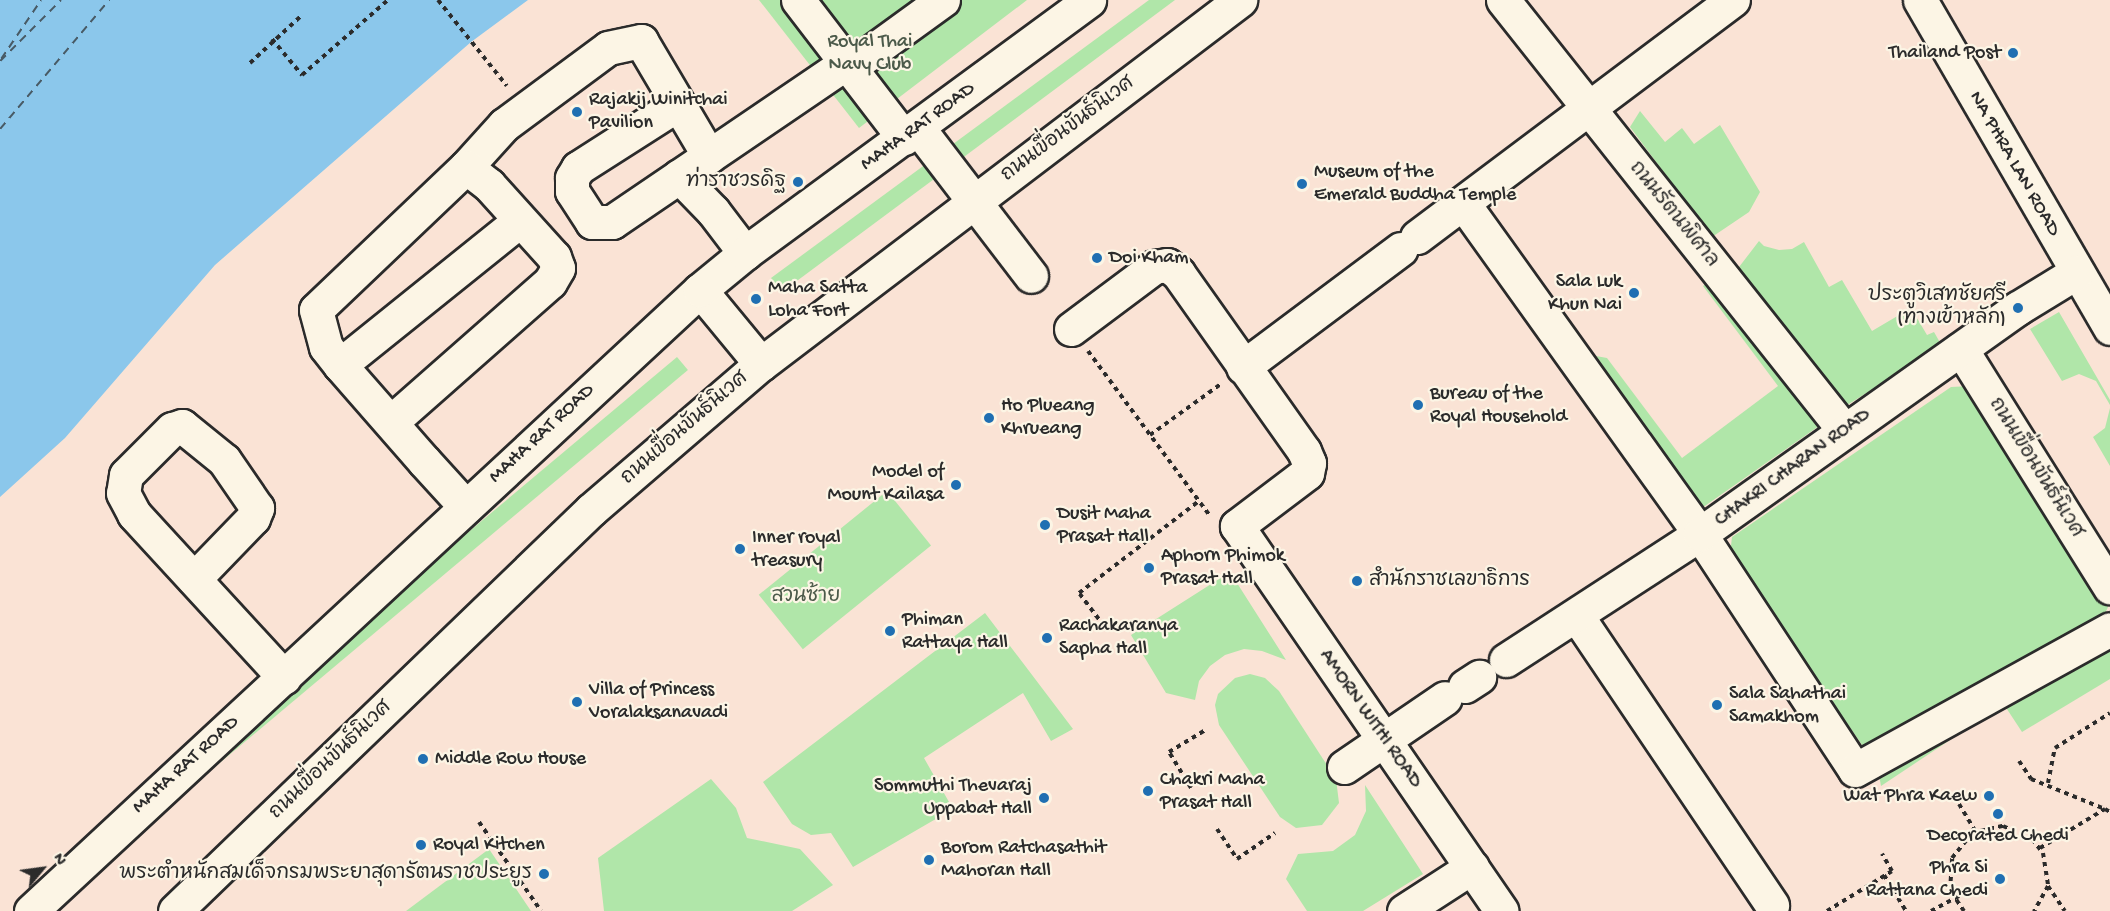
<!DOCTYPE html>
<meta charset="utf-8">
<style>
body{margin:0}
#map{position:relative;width:2110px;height:911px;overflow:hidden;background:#fae3d5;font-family:"Gochi Hand","Playpen Sans Thai",sans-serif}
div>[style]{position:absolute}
.green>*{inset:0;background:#b0e6a9;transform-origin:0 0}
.water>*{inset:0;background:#8bc7eb}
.ferry>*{height:1.5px;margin-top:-0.75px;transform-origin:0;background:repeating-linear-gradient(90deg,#485a65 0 8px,transparent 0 14px)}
.path>*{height:4px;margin-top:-2px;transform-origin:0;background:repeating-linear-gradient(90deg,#2b2b2b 0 4.5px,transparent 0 9px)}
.roads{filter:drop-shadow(2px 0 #2b2b2b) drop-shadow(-2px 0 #2b2b2b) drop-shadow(0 2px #2b2b2b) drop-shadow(0 -2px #2b2b2b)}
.minor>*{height:33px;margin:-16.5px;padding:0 16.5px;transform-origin:16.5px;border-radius:16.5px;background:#fcf5e5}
.dots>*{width:16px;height:16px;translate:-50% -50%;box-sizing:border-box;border:3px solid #fcf5e5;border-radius:50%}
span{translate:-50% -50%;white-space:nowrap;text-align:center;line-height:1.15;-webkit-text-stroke:4.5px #fcf5e5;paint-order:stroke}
.park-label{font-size:20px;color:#4c5a4a}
.poi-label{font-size:20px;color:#2b2b2b}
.right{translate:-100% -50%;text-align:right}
.left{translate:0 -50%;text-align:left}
.street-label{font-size:20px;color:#2b2b2b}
.north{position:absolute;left:12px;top:839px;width:60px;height:60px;-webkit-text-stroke:4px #fcf5e5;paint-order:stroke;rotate:61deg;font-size:16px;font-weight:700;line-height:24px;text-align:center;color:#2b2b2b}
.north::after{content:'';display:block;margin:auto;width:21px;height:27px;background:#2b2b2b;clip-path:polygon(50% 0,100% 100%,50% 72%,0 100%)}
</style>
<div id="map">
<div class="green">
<div style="clip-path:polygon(759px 0,1027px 0,859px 128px)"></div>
<div style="clip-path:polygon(1149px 0,1175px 0,782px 292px,771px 278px)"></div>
<div style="clip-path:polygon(1640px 111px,1665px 142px,1682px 128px,1694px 144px,1720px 125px,1760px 192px,1749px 212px,1712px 237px,1630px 127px)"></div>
<div style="clip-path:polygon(1759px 241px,1764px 246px,1779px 250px,1792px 249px,1804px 242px,1829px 287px,1842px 280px,1872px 331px,1911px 308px,1927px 335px,1934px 332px,1942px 346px,1844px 407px,1736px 271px)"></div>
<div style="clip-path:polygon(1711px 280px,1819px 426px,1702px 508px,1596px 356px,1607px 358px,1682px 458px,1778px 386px,1703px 286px)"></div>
<div style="clip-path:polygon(2059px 312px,2110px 400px,2110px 405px,2096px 381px,2079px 374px,2062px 381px,2030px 329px)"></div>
<div style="left:677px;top:357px;width:17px;height:819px;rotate:50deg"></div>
<div style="clip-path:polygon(1971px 386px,2108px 607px,2102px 620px,1874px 746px,1862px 745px,1730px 554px,1732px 537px,1951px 387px)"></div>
<div style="clip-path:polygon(2110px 408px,2110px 466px,2093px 437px,2105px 428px)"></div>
<div style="left:887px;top:491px;width:70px;height:165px;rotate:51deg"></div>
<div style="clip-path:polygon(1230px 572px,1286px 660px,1262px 651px,1244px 649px,1225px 655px,1210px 666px,1199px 681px,1195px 700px,1166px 693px,1131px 635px)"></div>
<div style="clip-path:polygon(985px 613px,1073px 729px,1051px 741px,1023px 693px,924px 758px,953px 809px,853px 867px,831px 833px,811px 835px,792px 824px,763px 782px)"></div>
<div style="clip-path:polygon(2110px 639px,2110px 679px,2022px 732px,2001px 700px)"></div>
<div style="clip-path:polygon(1250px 674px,1265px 678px,1279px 691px,1336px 779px,1339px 803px,1322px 825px,1296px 828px,1280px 817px,1219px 725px,1215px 705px,1218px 694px,1235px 678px)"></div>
<div style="clip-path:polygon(1970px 713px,1977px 722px,1881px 786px,1878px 769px)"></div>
<div style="clip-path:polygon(711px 779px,736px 808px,747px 838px,800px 849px,833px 885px,792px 911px,604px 911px,598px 858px)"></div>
<div style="clip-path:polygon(1365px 785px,1423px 874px,1363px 911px,1307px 911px,1286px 879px,1298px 854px,1333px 851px,1355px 835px,1366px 811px)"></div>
<div style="clip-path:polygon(489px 849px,531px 911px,406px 911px)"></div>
</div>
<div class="water">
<div style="clip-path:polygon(0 0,528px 0,471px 42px,215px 265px,65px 438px,0 497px)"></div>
</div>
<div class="ferry">
<div style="left:1px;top:59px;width:71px;rotate:-55.9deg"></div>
<div style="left:0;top:61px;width:86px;rotate:-45deg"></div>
<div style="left:0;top:129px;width:169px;rotate:-49.8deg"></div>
</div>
<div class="path">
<div style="left:438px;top:0;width:110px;rotate:51.3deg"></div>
<div style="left:272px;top:39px;width:47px;rotate:50.2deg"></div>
<div style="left:302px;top:75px;width:114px;rotate:-41.1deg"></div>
<div style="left:250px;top:63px;width:69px;rotate:-42.7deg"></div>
<div style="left:1088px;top:351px;width:205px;rotate:53.5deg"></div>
<div style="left:1150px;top:435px;width:87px;rotate:-35.7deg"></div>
<div style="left:1104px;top:626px;width:41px;rotate:-127.1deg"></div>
<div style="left:1079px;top:593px;width:151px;rotate:-37.5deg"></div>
<div style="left:2019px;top:761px;width:22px;rotate:56deg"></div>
<div style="left:2031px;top:779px;width:80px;rotate:22.1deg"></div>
<div style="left:2048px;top:783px;width:36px;rotate:-79deg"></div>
<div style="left:2055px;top:748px;width:65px;rotate:-32.5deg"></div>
<div style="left:1191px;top:788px;width:42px;rotate:-121.4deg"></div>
<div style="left:1169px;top:752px;width:44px;rotate:-31.2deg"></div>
<div style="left:1959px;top:804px;width:33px;rotate:59deg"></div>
<div style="left:479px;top:822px;width:108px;rotate:55.1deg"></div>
<div style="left:1217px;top:829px;width:36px;rotate:56deg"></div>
<div style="left:1237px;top:859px;width:46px;rotate:-34.4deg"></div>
<div style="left:2040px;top:848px;width:76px;rotate:-31deg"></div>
<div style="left:2105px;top:809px;width:6px;rotate:31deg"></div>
<div style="left:1884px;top:875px;width:42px;rotate:58.6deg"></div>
<div style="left:2048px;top:886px;width:30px;rotate:56deg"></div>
<div style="left:1827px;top:911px;width:76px;rotate:-31.6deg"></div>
<div style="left:1892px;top:871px;width:20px;rotate:-120deg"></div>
<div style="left:1931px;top:911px;width:47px;rotate:-28.2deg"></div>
<div style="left:1964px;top:911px;width:25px;rotate:-124deg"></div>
<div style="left:1950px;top:890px;width:32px;rotate:-86deg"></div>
<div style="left:1952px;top:858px;width:32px;rotate:-51deg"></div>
<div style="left:1972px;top:833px;width:32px;rotate:-13deg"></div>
<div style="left:2003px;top:826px;width:32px;rotate:24deg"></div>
<div style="left:2032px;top:839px;width:18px;rotate:52deg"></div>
<div style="left:2043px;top:853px;width:33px;rotate:81deg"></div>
<div style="left:2048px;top:886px;width:29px;rotate:119deg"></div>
</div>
<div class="roads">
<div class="minor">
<div style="left:798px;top:0;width:174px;rotate:52.5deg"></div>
<div style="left:1503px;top:0;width:549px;rotate:51.58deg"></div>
<div style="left:1920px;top:0;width:379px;rotate:59.9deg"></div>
<div style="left:849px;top:68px;width:116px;rotate:-35.9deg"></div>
<div style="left:678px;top:104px;width:119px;rotate:147.4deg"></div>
<div style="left:578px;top:168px;width:12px;rotate:121deg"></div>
<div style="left:572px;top:178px;width:13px;rotate:90deg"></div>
<div style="left:572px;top:191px;width:37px;rotate:57deg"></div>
<div style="left:592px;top:222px;width:20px"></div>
<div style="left:612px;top:222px;width:283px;rotate:-34.2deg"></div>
<div style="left:918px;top:128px;width:186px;rotate:52.6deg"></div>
<div style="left:466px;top:167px;width:57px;rotate:-47.9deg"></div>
<div style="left:504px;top:125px;width:129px;rotate:-36.5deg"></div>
<div style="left:608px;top:48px;width:34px;rotate:-12deg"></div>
<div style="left:641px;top:41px;width:134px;rotate:59.4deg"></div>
<div style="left:679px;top:176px;width:49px;rotate:45.8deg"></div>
<div style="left:713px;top:211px;width:53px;rotate:52.7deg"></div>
<div style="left:1463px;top:203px;width:407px;rotate:54.4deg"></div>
<div style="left:1700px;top:534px;width:282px;rotate:56.7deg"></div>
<div style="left:1855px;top:770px;width:291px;rotate:-28.9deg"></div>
<div style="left:1417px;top:237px;width:395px;rotate:-36.9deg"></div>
<div style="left:700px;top:290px;width:96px;rotate:50.5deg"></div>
<div style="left:1071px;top:329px;width:104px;rotate:-36.8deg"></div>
<div style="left:1154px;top:267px;width:13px;rotate:-9deg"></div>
<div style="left:1167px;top:265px;width:14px;rotate:36deg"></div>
<div style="left:1178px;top:273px;width:218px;rotate:54.7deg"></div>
<div style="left:1304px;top:451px;width:13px;rotate:67deg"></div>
<div style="left:1309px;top:463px;width:10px;rotate:101deg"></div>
<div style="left:1307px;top:473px;width:88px;rotate:142.9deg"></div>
<div style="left:1237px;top:526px;width:467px;rotate:55.5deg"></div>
<div style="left:1961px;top:349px;width:281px;rotate:58deg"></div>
<div style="left:340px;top:365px;width:230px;rotate:-38.8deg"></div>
<div style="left:1243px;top:367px;width:197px;rotate:-36.8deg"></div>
<div style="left:391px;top:422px;width:212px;rotate:-41.4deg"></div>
<div style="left:550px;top:282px;width:16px;rotate:-60deg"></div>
<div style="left:558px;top:268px;width:12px;rotate:-110deg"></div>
<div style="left:554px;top:257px;width:97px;rotate:-132.1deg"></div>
<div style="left:489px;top:185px;width:29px;rotate:-142deg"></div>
<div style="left:466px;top:167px;width:207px;rotate:136.4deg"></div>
<div style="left:316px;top:310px;width:38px;rotate:75deg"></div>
<div style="left:326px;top:347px;width:23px;rotate:52deg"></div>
<div style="left:340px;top:365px;width:128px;rotate:48.8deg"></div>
<div style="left:424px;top:461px;width:62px;rotate:47.6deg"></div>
<div style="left:194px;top:579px;width:85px;rotate:-46deg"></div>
<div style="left:253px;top:518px;width:11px;rotate:-68deg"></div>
<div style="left:257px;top:508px;width:58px;rotate:-124.5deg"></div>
<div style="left:224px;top:460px;width:54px;rotate:-141deg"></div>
<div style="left:182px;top:426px;width:10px;rotate:163deg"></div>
<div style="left:172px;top:429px;width:65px;rotate:135deg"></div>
<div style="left:126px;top:475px;width:18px;rotate:99deg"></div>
<div style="left:123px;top:493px;width:24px;rotate:62deg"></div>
<div style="left:134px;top:514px;width:222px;rotate:47.4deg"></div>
<div style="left:1577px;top:616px;width:349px;rotate:56deg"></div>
<div style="left:1506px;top:660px;width:231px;rotate:-33deg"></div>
<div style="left:1700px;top:534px;width:390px;rotate:-35.4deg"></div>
<div style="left:2018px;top:308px;width:69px;rotate:-31.4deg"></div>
<div style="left:1465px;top:686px;width:17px;rotate:-33deg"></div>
<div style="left:1344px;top:767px;width:122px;rotate:-34.3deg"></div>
<div style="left:31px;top:911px;width:913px;rotate:-42.87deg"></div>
<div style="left:700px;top:290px;width:58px;rotate:-39.4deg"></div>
<div style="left:745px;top:253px;width:427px;rotate:-36.3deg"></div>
<div style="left:175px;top:911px;width:578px;rotate:-43.95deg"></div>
<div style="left:591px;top:510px;width:224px;rotate:-40.7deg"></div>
<div style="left:761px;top:364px;width:602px;rotate:-37.23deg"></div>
<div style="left:1404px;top:911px;width:81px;rotate:-32.9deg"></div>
</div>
</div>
<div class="dots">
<div style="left:2013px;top:53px;background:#1f6fb2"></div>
<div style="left:577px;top:112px;background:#1f6fb2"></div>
<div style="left:798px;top:182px;background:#1f6fb2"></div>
<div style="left:1302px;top:184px;background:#1f6fb2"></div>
<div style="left:1097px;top:258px;background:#1f6fb2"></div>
<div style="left:1634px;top:293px;background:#1f6fb2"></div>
<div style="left:756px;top:299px;background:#1f6fb2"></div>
<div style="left:2018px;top:308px;background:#1f6fb2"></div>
<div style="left:1418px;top:405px;background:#1f6fb2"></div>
<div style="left:989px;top:418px;background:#1f6fb2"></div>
<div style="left:956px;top:485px;background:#1f6fb2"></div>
<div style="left:1045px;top:525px;background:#1f6fb2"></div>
<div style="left:740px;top:549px;background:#1f6fb2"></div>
<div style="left:1149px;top:568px;background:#1f6fb2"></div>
<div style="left:1357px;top:581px;background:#1f6fb2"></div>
<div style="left:890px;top:631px;background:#1f6fb2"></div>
<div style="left:1047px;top:638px;background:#1f6fb2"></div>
<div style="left:577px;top:702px;background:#1f6fb2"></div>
<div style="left:1717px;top:705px;background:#1f6fb2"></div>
<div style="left:423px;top:759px;background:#1f6fb2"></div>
<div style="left:1148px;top:791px;background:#1f6fb2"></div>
<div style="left:1989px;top:796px;background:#1f6fb2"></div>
<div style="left:1044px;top:798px;background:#1f6fb2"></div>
<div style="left:1998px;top:814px;background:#1f6fb2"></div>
<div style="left:421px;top:845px;background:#1f6fb2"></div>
<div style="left:929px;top:860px;background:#1f6fb2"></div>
<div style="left:544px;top:874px;background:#1f6fb2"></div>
<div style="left:2000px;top:879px;background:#1f6fb2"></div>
</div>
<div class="park-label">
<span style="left:870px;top:54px">Royal Thai<br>Navy Club</span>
<span style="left:806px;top:597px">สวนซ้าย</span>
</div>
<div class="poi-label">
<span class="right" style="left:2001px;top:53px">Thailand Post</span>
<span class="left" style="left:589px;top:112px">Rajakij Winitchai<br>Pavilion</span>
<span class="left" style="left:1314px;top:184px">Museum of the<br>Emerald Buddha Temple</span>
<span class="right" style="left:786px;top:182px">ท่าราชวรดิฐ</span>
<span class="left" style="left:1109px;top:258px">Doi Kham</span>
<span class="right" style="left:1622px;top:294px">Sala Luk<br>Khun Nai</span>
<span class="left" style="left:768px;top:300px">Maha Satta<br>Loha Fort</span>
<span class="right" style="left:2006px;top:308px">ประตูวิเสทชัยศรี<br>(ทางเข้าหลัก)</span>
<span class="left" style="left:1430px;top:406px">Bureau of the<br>Royal Household</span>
<span class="left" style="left:1001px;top:418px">Ho Plueang<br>Khrueang</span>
<span class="right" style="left:944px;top:484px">Model of<br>Mount Kailasa</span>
<span class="left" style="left:1057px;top:526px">Dusit Maha<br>Prasat Hall</span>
<span class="left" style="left:752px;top:550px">Inner royal<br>treasury</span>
<span class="left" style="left:1161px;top:568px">Aphorn Phimok<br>Prasat Hall</span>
<span class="left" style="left:1369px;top:581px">สำนักราชเลขาธิการ</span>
<span class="left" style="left:902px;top:632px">Phiman<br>Rattaya Hall</span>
<span class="left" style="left:1059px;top:638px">Rachakaranya<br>Sapha Hall</span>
<span class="left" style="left:589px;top:702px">Villa of Princess<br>Voralaksanavadi</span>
<span class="left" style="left:1729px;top:706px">Sala Sahathai<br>Samakhom</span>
<span class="left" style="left:435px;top:759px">Middle Row House</span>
<span class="left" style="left:1160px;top:792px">Chakri Maha<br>Prasat Hall</span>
<span class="right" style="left:1032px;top:798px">Sommuthi Thevaraj<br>Uppabat Hall</span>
<span class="right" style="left:1977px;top:796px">Wat Phra Kaew</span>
<span style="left:1998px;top:836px">Decorated Chedi</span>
<span class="left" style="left:433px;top:845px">Royal Kitchen</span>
<span class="left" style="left:941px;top:860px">Borom Ratchasathit<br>Mahoran Hall</span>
<span class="right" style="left:1988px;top:880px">Phra Si<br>Rattana Chedi</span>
<span class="right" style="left:532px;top:874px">พระตำหนักสมเด็จกรมพระยาสุดารัตนราชประยูร</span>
</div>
<div class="street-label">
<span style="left:918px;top:127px;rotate:-36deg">MAHA RAT ROAD</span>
<span style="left:1068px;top:130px;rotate:-37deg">ถนนเขื่อนขันธ์นิเวศ</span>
<span style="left:2014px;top:164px;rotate:60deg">NA PHRA LAN ROAD</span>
<span style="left:1673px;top:215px;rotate:51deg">ถนนรัตนพิศาล</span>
<span style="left:685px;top:429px;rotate:-41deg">ถนนเขื่อนขันธ์นิเวศ</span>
<span style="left:542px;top:434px;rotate:-43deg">MAHA RAT ROAD</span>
<span style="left:1793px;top:468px;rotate:-36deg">CHAKRI CHARAN ROAD</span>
<span style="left:2035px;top:468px;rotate:58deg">ถนนเขื่อนขันธ์นิเวศ</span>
<span style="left:1370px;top:719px;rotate:55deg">AMORN WITHI ROAD</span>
<span style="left:331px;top:761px;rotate:-44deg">ถนนเขื่อนขันธ์นิเวศ</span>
<span style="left:186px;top:765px;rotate:-42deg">MAHA RAT ROAD</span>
</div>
<div class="north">N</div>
</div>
